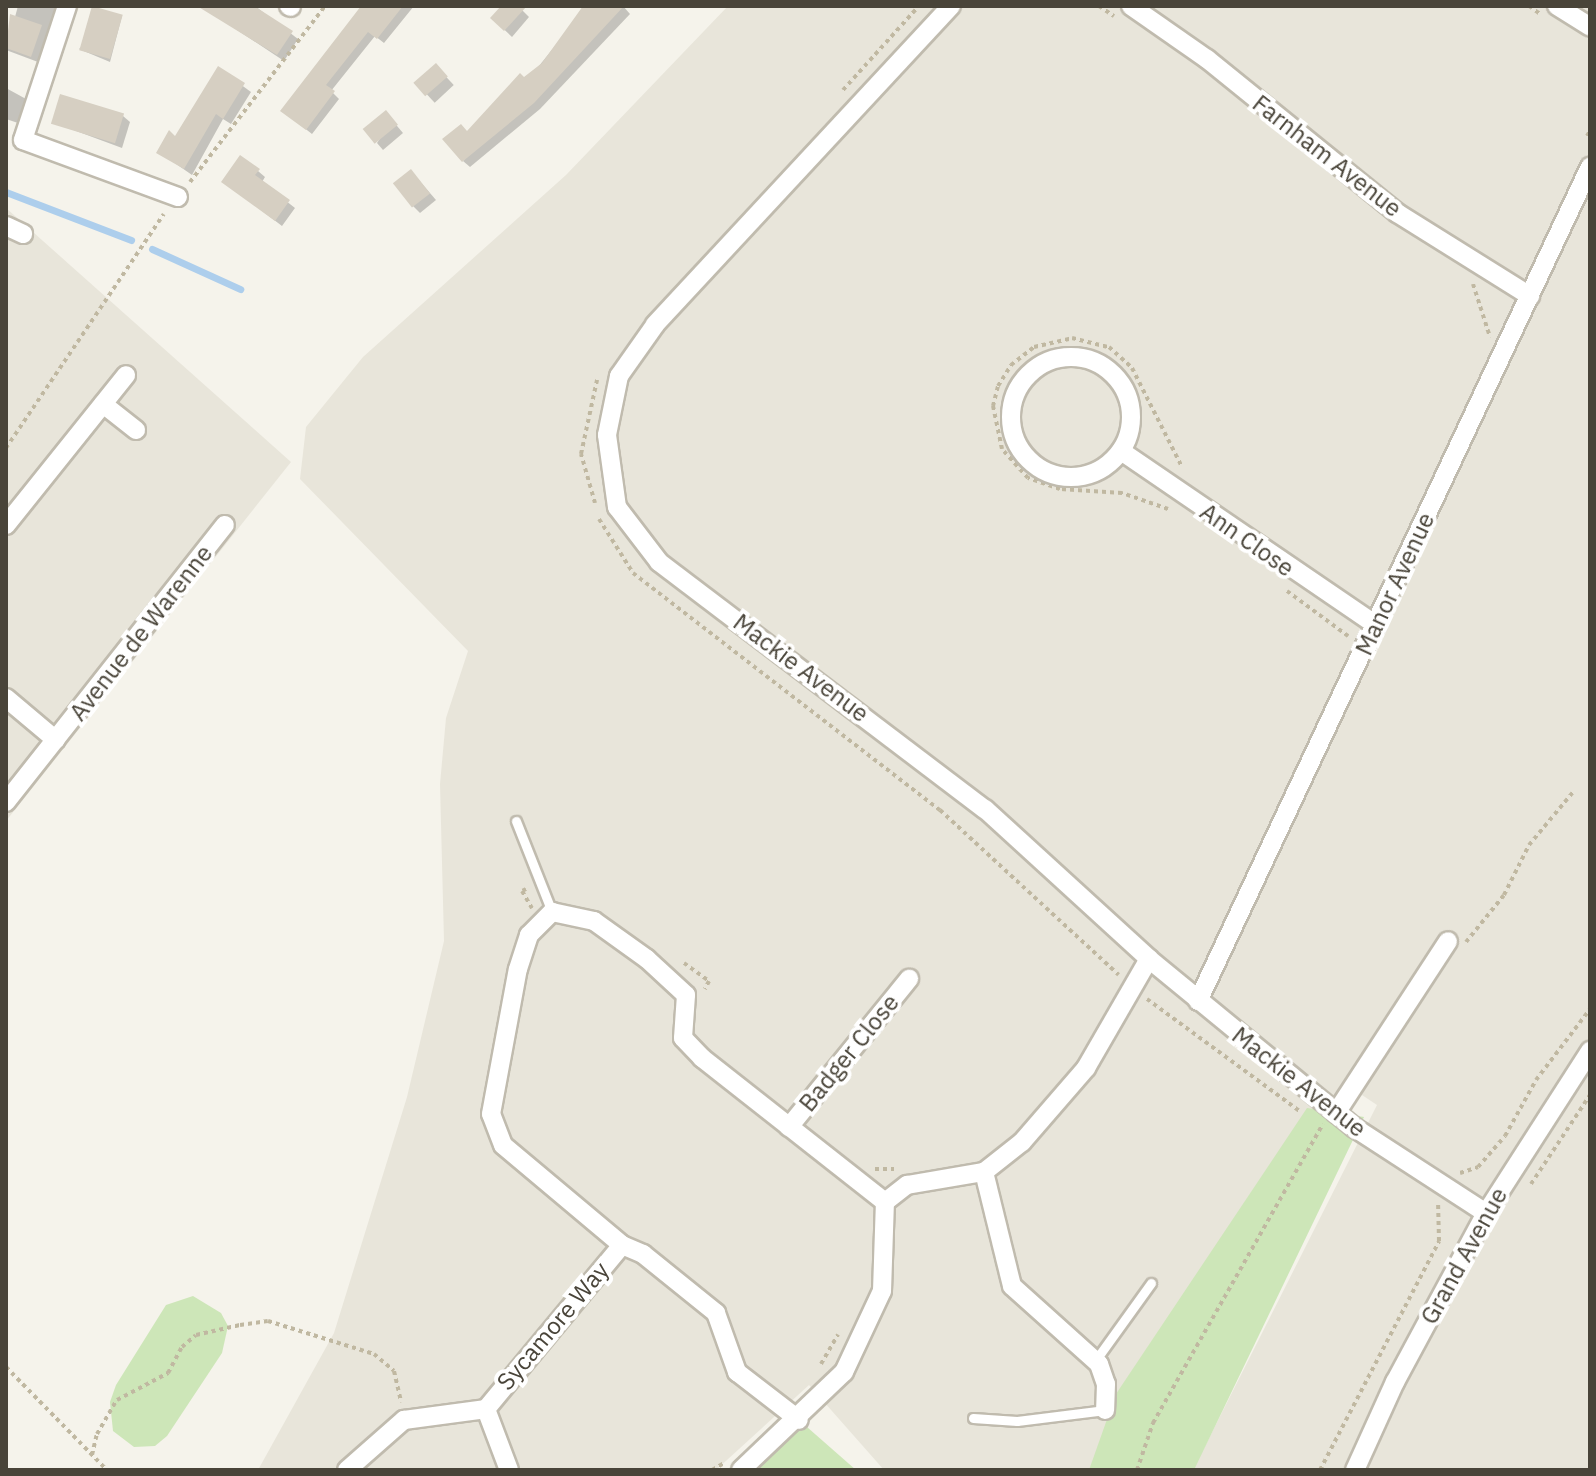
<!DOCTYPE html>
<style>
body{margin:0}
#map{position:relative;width:1596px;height:1476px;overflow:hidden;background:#f5f3eb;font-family:"IBM Plex Sans",sans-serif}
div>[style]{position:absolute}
.residential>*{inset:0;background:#e8e5da}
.green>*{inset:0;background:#cde6b8}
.shadow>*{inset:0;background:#0003;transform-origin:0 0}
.stream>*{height:7px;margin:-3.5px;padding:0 3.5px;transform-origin:3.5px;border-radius:3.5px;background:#adceec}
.building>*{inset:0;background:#d6cfc2;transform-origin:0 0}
.path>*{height:4px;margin-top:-2px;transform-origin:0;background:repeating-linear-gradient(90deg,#c0b8a1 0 4px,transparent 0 8px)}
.roads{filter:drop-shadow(2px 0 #c0bbae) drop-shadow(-2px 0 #c0bbae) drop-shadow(0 2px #c0bbae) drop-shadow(0 -2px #c0bbae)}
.lane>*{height:9px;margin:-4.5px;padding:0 4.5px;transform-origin:4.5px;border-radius:4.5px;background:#fff}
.street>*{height:18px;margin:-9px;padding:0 9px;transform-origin:9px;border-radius:9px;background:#fff}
.street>.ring{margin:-9px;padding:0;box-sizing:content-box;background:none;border:18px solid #fff;border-radius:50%}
span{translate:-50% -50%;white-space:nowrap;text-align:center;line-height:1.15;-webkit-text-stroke:8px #fff;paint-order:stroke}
.street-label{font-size:24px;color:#494439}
.frame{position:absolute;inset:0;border:8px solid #494439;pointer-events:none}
</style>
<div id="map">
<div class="residential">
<div style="clip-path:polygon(728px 6px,1590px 6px,1590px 1470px,1193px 1470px,1377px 1105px,1347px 1085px,1099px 1470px,884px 1470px,809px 1385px,716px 1470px,258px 1470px,334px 1333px,407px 1097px,444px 941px,440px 784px,446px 718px,468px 651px,300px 479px,306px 427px,363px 357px,566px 175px)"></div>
<div style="clip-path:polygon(6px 208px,291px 462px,6px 821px)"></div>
</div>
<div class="green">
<div style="clip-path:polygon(1307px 1108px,1364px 1117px,1194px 1470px,1089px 1470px,1116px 1394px)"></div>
<div style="clip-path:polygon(193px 1296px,221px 1313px,228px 1326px,222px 1353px,167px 1436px,155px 1446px,134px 1447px,113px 1431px,110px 1402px,116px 1385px,166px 1305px)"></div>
<div style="clip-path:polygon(799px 1420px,856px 1470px,741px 1470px)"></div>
</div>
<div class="shadow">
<div style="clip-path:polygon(18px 6px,60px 6px,38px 62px,6px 50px)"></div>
<div style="clip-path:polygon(201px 6px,255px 6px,298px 39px,284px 61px)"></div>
<div style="clip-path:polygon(365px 6px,414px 6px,384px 43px,375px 36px,331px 91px,339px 99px,312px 134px,289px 116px)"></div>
<div style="clip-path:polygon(504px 6px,518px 6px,529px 17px,512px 37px,492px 18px)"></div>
<div style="clip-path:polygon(587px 6px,623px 6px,630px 14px,540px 109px,470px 167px,463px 161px)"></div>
<div style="clip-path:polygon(122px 16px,110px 62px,79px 49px)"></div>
<div style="left:436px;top:66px;width:26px;height:26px;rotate:47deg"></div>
<div style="clip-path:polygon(218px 68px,251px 92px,231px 124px,223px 119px,192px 175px,159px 152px,176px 139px)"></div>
<div style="clip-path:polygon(6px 88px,26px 99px,18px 123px,6px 119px)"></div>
<div style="clip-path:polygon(123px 116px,130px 122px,122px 148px,52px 122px)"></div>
<div style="clip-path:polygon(392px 120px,403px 133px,383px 150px,377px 143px)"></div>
<div style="clip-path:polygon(258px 171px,265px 177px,262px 182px,295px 208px,282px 226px,224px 182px)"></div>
<div style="clip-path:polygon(417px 178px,436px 200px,420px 213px,413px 206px)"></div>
</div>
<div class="stream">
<div style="left:6px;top:192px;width:134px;rotate:21deg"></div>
<div style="left:152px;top:249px;width:97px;rotate:24.4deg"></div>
</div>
<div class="building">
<div style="left:92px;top:6px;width:32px;height:46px;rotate:16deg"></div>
<div style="clip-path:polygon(197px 6px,254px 6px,293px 31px,277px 55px)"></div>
<div style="clip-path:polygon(361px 6px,403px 6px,377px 39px,368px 32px,326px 85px,335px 91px,306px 130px,280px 111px)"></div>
<div style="clip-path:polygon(501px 6px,527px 6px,504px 31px,490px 18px)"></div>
<div style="clip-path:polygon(583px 6px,624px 6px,534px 103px,462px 162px,442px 139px,461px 124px,467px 131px,520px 73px,524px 77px,542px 63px)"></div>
<div style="clip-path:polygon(10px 14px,42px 25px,31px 57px,6px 48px)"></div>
<div style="left:436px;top:63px;width:18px;height:30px;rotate:49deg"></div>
<div style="clip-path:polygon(218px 66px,245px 83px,223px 119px,216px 114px,184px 169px,156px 153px,169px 130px,175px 136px)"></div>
<div style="left:60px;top:94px;width:67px;height:31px;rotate:17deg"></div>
<div style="left:386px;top:110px;width:19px;height:30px;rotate:51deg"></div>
<div style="clip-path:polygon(240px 155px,260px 169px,255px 175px,290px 200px,275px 221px,221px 182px)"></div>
<div style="left:411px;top:169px;width:31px;height:23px;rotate:52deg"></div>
</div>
<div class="path">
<div style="left:1099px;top:6px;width:18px;rotate:34deg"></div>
<div style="left:1529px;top:6px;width:14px;rotate:36deg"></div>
<div style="left:843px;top:90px;width:113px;rotate:-47.9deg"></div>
<div style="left:1587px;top:136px;width:6px;rotate:-59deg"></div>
<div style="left:190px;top:182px;width:222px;rotate:-52.5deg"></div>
<div style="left:1473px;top:284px;width:56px;rotate:72.2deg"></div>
<div style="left:6px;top:448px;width:282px;rotate:-56deg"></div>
<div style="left:595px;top:503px;width:51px;rotate:-105.9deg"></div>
<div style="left:581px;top:454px;width:76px;rotate:-77.8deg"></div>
<div style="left:1168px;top:509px;width:49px;rotate:-160.8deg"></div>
<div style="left:1122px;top:493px;width:62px;rotate:-176.3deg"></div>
<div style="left:1060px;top:489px;width:34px;rotate:-161deg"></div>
<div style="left:1028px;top:478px;width:39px;rotate:-132deg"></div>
<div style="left:1002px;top:449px;width:44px;rotate:-101.8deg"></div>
<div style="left:993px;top:406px;width:21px;rotate:-76deg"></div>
<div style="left:998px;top:386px;width:25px;rotate:-58deg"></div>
<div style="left:1011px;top:365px;width:29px;rotate:-38deg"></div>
<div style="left:1034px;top:347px;width:39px;rotate:-13deg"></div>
<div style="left:1072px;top:338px;width:38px;rotate:14deg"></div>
<div style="left:1109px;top:347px;width:31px;rotate:42deg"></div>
<div style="left:1132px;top:368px;width:111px;rotate:63.2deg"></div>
<div style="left:599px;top:519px;width:64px;rotate:57.8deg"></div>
<div style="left:633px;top:573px;width:388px;rotate:37.7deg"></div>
<div style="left:940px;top:810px;width:243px;rotate:42.7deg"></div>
<div style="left:1287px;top:591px;width:76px;rotate:36.4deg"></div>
<div style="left:526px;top:889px;width:4px;rotate:153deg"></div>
<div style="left:522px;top:891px;width:20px;rotate:60deg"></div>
<div style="left:1466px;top:942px;width:60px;rotate:-51deg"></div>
<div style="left:1504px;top:895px;width:56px;rotate:-63.4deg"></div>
<div style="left:1529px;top:845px;width:69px;rotate:-50.3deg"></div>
<div style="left:684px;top:963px;width:31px;rotate:36deg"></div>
<div style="left:709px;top:981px;width:9px;rotate:117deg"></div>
<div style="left:1147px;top:999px;width:191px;rotate:36.3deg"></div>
<div style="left:875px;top:1169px;width:19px"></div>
<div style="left:1460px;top:1173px;width:19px;rotate:-18deg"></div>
<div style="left:1478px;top:1167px;width:41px;rotate:-48.9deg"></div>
<div style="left:1505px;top:1136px;width:64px;rotate:-61deg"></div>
<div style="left:1536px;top:1080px;width:89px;rotate:-52.7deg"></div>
<div style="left:1531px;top:1184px;width:107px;rotate:-56.5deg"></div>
<div style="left:821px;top:1364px;width:34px;rotate:-60deg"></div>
<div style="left:6px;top:1367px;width:144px;rotate:45.6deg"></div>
<div style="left:92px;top:1455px;width:22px;rotate:-77deg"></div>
<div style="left:97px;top:1434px;width:39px;rotate:-60deg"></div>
<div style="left:117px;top:1400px;width:58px;rotate:-27.9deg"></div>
<div style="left:168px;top:1373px;width:30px;rotate:-62deg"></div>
<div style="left:182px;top:1347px;width:18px;rotate:-41deg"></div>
<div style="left:196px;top:1335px;width:45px;rotate:-12.8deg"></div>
<div style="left:240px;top:1325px;width:28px;rotate:-8deg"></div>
<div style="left:268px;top:1321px;width:111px;rotate:17.3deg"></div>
<div style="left:374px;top:1354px;width:26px;rotate:40deg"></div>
<div style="left:394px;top:1371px;width:32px;rotate:77deg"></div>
<div style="left:712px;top:1470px;width:14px;rotate:-30deg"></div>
<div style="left:1137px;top:1470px;width:50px;rotate:-71.2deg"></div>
<div style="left:1153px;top:1423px;width:344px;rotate:-60.4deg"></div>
<div style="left:1320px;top:1470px;width:258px;rotate:-62.5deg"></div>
<div style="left:1439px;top:1241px;width:40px;rotate:-91.4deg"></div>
</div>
<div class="roads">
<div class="lane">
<div style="left:516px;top:821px;width:98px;rotate:68.4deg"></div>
<div style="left:1095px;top:1361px;width:96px;rotate:-54.3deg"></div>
<div style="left:973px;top:1418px;width:44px;rotate:3.9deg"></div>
<div style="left:1017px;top:1421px;width:89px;rotate:-7.1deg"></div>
</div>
<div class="street">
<div style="left:67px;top:6px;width:141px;rotate:108.2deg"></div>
<div style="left:23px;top:140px;width:165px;rotate:20.2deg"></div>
<div style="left:289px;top:6px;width:2px;rotate:27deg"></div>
<div style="left:951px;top:6px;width:435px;rotate:132.9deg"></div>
<div style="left:655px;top:325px;width:62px;rotate:125.2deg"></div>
<div style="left:619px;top:376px;width:60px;rotate:101.5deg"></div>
<div style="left:607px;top:435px;width:73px;rotate:82.1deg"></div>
<div style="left:617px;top:507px;width:69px;rotate:52.6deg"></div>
<div style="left:659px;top:562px;width:409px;rotate:37.2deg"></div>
<div style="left:985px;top:809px;width:222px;rotate:42.4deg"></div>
<div style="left:1149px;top:959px;width:266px;rotate:39.4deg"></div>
<div style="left:1355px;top:1128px;width:156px;rotate:33deg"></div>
<div style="left:1131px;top:6px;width:93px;rotate:34.9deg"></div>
<div style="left:1207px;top:59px;width:245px;rotate:39deg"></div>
<div style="left:1397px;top:213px;width:157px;rotate:32deg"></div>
<div style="left:1557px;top:6px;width:39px;rotate:32deg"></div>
<div style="left:6px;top:226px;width:19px;rotate:25deg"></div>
<div class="ring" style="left:1011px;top:357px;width:102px;height:102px"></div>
<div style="left:103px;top:404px;width:42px;rotate:38.2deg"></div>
<div style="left:1121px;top:451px;width:309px;rotate:34.3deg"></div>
<div style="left:6px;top:525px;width:192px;rotate:-51.3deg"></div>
<div style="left:6px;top:698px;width:65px;rotate:40deg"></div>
<div style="left:6px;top:802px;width:353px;rotate:-51.7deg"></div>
<div style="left:1198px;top:1001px;width:922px;rotate:-64.83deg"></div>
<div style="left:1336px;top:1113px;width:205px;rotate:-56.9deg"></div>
<div style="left:789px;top:1127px;width:191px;rotate:-51deg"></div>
<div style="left:984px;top:1172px;width:117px;rotate:76.2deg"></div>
<div style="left:1012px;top:1286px;width:117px;rotate:41.9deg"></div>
<div style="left:1099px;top:1364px;width:21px;rotate:71deg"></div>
<div style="left:1106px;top:1384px;width:26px;rotate:92deg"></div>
<div style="left:622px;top:1245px;width:155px;rotate:-140deg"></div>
<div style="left:503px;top:1145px;width:33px;rotate:-111deg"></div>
<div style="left:491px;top:1114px;width:147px;rotate:-79.5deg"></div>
<div style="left:518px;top:969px;width:36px;rotate:-72deg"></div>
<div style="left:529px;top:935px;width:33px;rotate:-45deg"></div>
<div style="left:552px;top:912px;width:43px;rotate:12.1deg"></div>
<div style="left:594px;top:921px;width:65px;rotate:35.6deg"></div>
<div style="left:647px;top:959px;width:53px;rotate:42.7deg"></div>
<div style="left:686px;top:995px;width:43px;rotate:94deg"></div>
<div style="left:683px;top:1038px;width:28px;rotate:46deg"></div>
<div style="left:702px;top:1058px;width:233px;rotate:38.2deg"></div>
<div style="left:347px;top:1470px;width:76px;rotate:-41.3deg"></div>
<div style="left:404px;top:1420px;width:83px;rotate:-7.6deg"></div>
<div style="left:509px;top:1470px;width:65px;rotate:-110.7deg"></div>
<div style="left:486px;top:1409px;width:213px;rotate:-50.3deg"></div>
<div style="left:622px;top:1245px;width:23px;rotate:23deg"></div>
<div style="left:643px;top:1254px;width:94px;rotate:38.9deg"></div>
<div style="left:716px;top:1313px;width:63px;rotate:70.4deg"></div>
<div style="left:737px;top:1372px;width:78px;rotate:37.7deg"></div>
<div style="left:741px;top:1470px;width:142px;rotate:-43.6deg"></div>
<div style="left:844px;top:1372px;width:89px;rotate:-64.9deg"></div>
<div style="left:882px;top:1291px;width:89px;rotate:-88.1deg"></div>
<div style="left:885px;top:1202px;width:28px;rotate:-38deg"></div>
<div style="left:907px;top:1185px;width:78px;rotate:-9.6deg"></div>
<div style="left:984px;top:1172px;width:48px;rotate:-38.3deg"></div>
<div style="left:1022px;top:1142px;width:98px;rotate:-49.1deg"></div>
<div style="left:1086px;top:1068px;width:126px;rotate:-60deg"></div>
<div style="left:1355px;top:1470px;width:97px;rotate:-65.6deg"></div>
<div style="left:1395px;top:1382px;width:192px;rotate:-61.7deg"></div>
<div style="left:1486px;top:1213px;width:193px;rotate:-57.3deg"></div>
</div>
</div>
<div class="street-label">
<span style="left:1327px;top:156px;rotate:38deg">Farnham Avenue</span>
<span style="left:1247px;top:540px;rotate:35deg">Ann Close</span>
<span style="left:1395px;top:584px;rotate:-65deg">Manor Avenue</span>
<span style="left:141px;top:633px;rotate:-52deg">Avenue de Warenne</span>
<span style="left:801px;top:668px;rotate:37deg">Mackie Avenue</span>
<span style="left:849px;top:1053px;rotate:-51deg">Badger Close</span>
<span style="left:1299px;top:1082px;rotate:38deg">Mackie Avenue</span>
<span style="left:1464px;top:1256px;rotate:-61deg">Grand Avenue</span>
<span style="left:553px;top:1326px;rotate:-50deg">Sycamore Way</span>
</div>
<div class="frame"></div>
</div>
